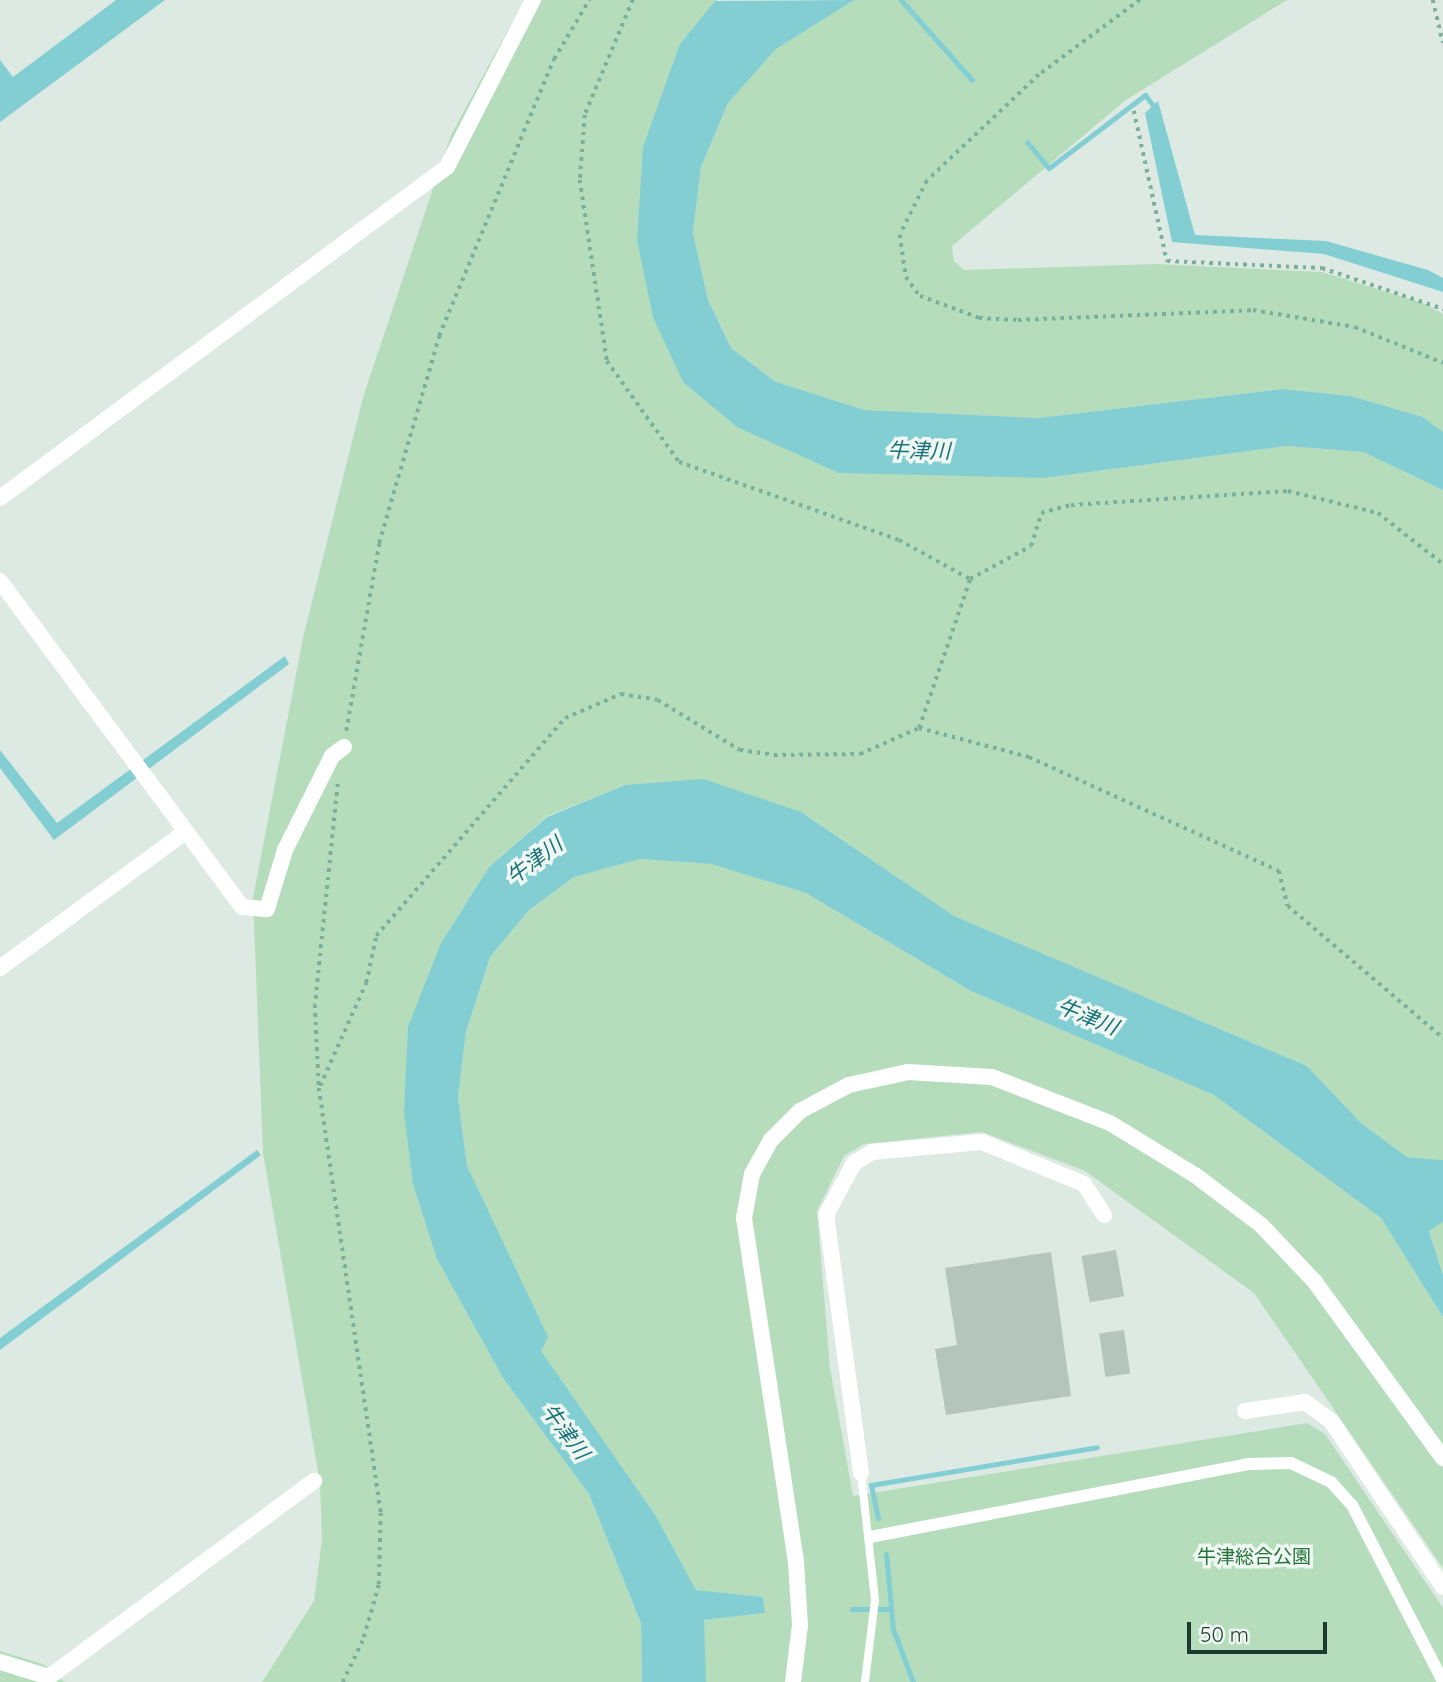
<!DOCTYPE html>
<meta charset="utf-8">
<style>
body{margin:0}
#map{position:relative;width:1443px;height:1682px;overflow:hidden;background:#ddeae3;font-family:Quicksand,"Noto Sans JP",sans-serif}
div>[style]{position:absolute}
.green>*{inset:0;background:#b5ddbc}
.water>*{inset:0;background:#82ced3}
.stream>*{height:5px;margin:-2.5px;padding:0 2.5px;transform-origin:2.5px;border-radius:2.5px;background:#82ced3}
.building>*{inset:0;background:#b3c5bc;transform-origin:0 0}
.path>*{height:3.5px;margin-top:-1.75px;transform-origin:0;background:repeating-linear-gradient(90deg,#7caf9a 0 3.5px,transparent 0 8.5px)}
.service>*{height:8px;margin:-4px;padding:0 4px;transform-origin:4px;border-radius:4px;background:#fff}
.pedestrian>*{height:12px;margin:-6px;padding:0 6px;transform-origin:6px;border-radius:6px;background:#fff}
.minor>*{height:16px;margin:-8px;padding:0 8px;transform-origin:8px;border-radius:8px;background:#fff}
span{translate:-50% -50%;white-space:nowrap;text-align:center;line-height:1.15;-webkit-text-stroke:7px #eef7f1;paint-order:stroke}
.park-label{font-size:19px;color:#27723d}
.water-label{font-size:21px;color:#177178;font-style:italic}
.scale{position:absolute;left:1187px;top:1622px;width:140px;height:32px;box-sizing:border-box;border:4px solid #1e3a30;border-top:0;padding-left:9px;font-size:21px;line-height:24px;white-space:nowrap;color:#1e3a30;-webkit-text-stroke:5px #eef7f1;paint-order:stroke}
</style>
<div id="map">
<div class="green">
<div style="clip-path:polygon(524px 0,717px 0,680px 44px,683px 381px,1044px 478px,1287px 446px,1363px 452px,1443px 490px,1443px 1160px,1407px 1157px,1361px 1123px,1307px 1066px,953px 916px,801px 812px,625px 785px,547px 816px,489px 867px,441px 943px,437px 1259px,503px 1378px,589px 1494px,641px 1623px,642px 1682px,262px 1682px,314px 1601px,322px 1539px,320px 1483px,263px 1153px,253px 898px,303px 638px,364px 394px,451px 135px)"></div>
<div style="clip-path:polygon(851px 0,1287px 0,1126px 100px,952px 246px,954px 261px,964px 270px,1156px 264px,1322px 272px,1423px 303px,1443px 314px,1443px 432px,1423px 417px,1351px 396px,1283px 389px,1038px 418px,865px 410px,776px 382px,731px 348px,708px 300px,693px 233px,701px 167px,728px 103px,776px 49px)"></div>
<div style="clip-path:polygon(640px 859px,711px 864px,806px 893px,971px 991px,1214px 1095px,1381px 1218px,1443px 1317px,1443px 1568px,1254px 1293px,1085px 1171px,982px 1132px,864px 1144px,844px 1156px,817px 1211px,830px 1368px,853px 1496px,1307px 1423px,1325px 1434px,1443px 1608px,1443px 1682px,706px 1682px,703px 1620px,765px 1613px,763px 1597px,696px 1590px,656px 1516px,540px 1350px,467px 1166px,458px 1097px,466px 1032px,490px 957px,529px 910px,574px 877px)"></div>
<div style="clip-path:polygon(1443px 1222px,1443px 1275px,1429px 1230px)"></div>
<div style="clip-path:polygon(0 1651px,43px 1664px,65px 1682px,0 1682px)"></div>
</div>
<div class="water">
<div style="clip-path:polygon(116px 0,165px 0,0 122px,0 60px,13px 77px)"></div>
<div style="clip-path:polygon(854px 0,776px 49px,728px 103px,701px 167px,693px 233px,708px 300px,731px 348px,776px 382px,865px 410px,1038px 418px,1283px 389px,1351px 396px,1423px 417px,1443px 432px,1443px 490px,1363px 452px,1287px 446px,1044px 478px,839px 473px,737px 427px,683px 382px,653px 317px,637px 240px,643px 147px,680px 44px,715px 1px)"></div>
<div style="clip-path:polygon(1158px 101px,1195px 235px,1326px 241px,1428px 270px,1443px 278px,1443px 292px,1324px 254px,1172px 242px,1145px 113px)"></div>
<div style="clip-path:polygon(285px 656px,289px 664px,54px 840px,0 768px,0 750px,57px 823px)"></div>
<div style="clip-path:polygon(703px 779px,801px 812px,954px 916px,1307px 1066px,1361px 1123px,1407px 1157px,1443px 1160px,1443px 1222px,1429px 1231px,1443px 1275px,1443px 1317px,1381px 1218px,1214px 1095px,971px 991px,806px 893px,711px 864px,640px 859px,574px 877px,529px 910px,490px 957px,466px 1032px,458px 1097px,467px 1166px,548px 1337px,541px 1351px,656px 1516px,696px 1590px,763px 1597px,765px 1613px,704px 1620px,706px 1682px,642px 1682px,641px 1623px,589px 1494px,503px 1378px,437px 1259px,413px 1184px,404px 1112px,408px 1027px,441px 943px,489px 867px,547px 817px,625px 785px)"></div>
<div style="clip-path:polygon(257px 1150px,261px 1155px,0 1350px,0 1338px)"></div>
</div>
<div class="stream">
<div style="left:901px;top:0;width:107px;rotate:48.4deg"></div>
<div style="left:1027px;top:142px;width:34px;rotate:50deg"></div>
<div style="left:1049px;top:168px;width:121px;rotate:-37.2deg"></div>
<div style="left:1145px;top:95px;width:18px;rotate:52deg"></div>
<div style="left:878px;top:1518px;width:34px;rotate:-102deg"></div>
<div style="left:871px;top:1485px;width:229px;rotate:-9.5deg"></div>
<div style="left:886px;top:1554px;width:75px;rotate:84.7deg"></div>
<div style="left:893px;top:1629px;width:57px;rotate:69.3deg"></div>
<div style="left:852px;top:1609px;width:37px"></div>
</div>
<div class="building">
<div style="left:1116px;top:1250px;width:47px;height:35px;rotate:80deg"></div>
<div style="clip-path:polygon(1051px 1252px,1071px 1396px,946px 1415px,935px 1349px,957px 1345px,945px 1268px)"></div>
<div style="left:1124px;top:1330px;width:44px;height:25px;rotate:82deg"></div>
</div>
<div class="path">
<div style="left:633px;top:0;width:125px;rotate:112.7deg"></div>
<div style="left:585px;top:115px;width:65px;rotate:94.4deg"></div>
<div style="left:580px;top:180px;width:183px;rotate:81.5deg"></div>
<div style="left:607px;top:361px;width:124px;rotate:54.5deg"></div>
<div style="left:679px;top:462px;width:233px;rotate:19.5deg"></div>
<div style="left:899px;top:540px;width:81px;rotate:28.8deg"></div>
<div style="left:1140px;top:0;width:126px;rotate:143.4deg"></div>
<div style="left:1039px;top:75px;width:154px;rotate:136.6deg"></div>
<div style="left:927px;top:181px;width:60px;rotate:116.6deg"></div>
<div style="left:900px;top:235px;width:42px;rotate:81.9deg"></div>
<div style="left:906px;top:277px;width:24px;rotate:54deg"></div>
<div style="left:920px;top:296px;width:63px;rotate:20.4deg"></div>
<div style="left:979px;top:318px;width:39px;rotate:3deg"></div>
<div style="left:1018px;top:320px;width:235px;rotate:-2.4deg"></div>
<div style="left:1253px;top:310px;width:103px;rotate:9.5deg"></div>
<div style="left:1355px;top:327px;width:95px;rotate:22.2deg"></div>
<div style="left:1433px;top:0;width:44px;rotate:76.9deg"></div>
<div style="left:1134px;top:111px;width:154px;rotate:77.6deg"></div>
<div style="left:1167px;top:261px;width:155px;rotate:2.6deg"></div>
<div style="left:1322px;top:268px;width:128px;rotate:18.7deg"></div>
<div style="left:919px;top:728px;width:157px;rotate:-71.1deg"></div>
<div style="left:970px;top:579px;width:69px;rotate:-28.4deg"></div>
<div style="left:1031px;top:546px;width:34px;rotate:-73deg"></div>
<div style="left:1041px;top:513px;width:31px;rotate:-15deg"></div>
<div style="left:1071px;top:505px;width:217px;rotate:-3.7deg"></div>
<div style="left:1288px;top:491px;width:93px;rotate:13.7deg"></div>
<div style="left:1378px;top:513px;width:83px;rotate:38.1deg"></div>
<div style="left:346px;top:731px;width:191px;rotate:-80deg"></div>
<div style="left:379px;top:543px;width:216px;rotate:-73.8deg"></div>
<div style="left:439px;top:336px;width:300px;rotate:-67.5deg"></div>
<div style="left:554px;top:59px;width:69px;rotate:-59.3deg"></div>
<div style="left:338px;top:784px;width:222px;rotate:95.9deg"></div>
<div style="left:315px;top:1005px;width:83px;rotate:87.2deg"></div>
<div style="left:319px;top:1088px;width:429px;rotate:81.7deg"></div>
<div style="left:381px;top:1513px;width:72px;rotate:91.6deg"></div>
<div style="left:379px;top:1585px;width:58px;rotate:105.9deg"></div>
<div style="left:363px;top:1641px;width:46px;rotate:116deg"></div>
<div style="left:320px;top:1086px;width:113px;rotate:-65.9deg"></div>
<div style="left:366px;top:983px;width:48px;rotate:-78deg"></div>
<div style="left:376px;top:936px;width:289px;rotate:-49.1deg"></div>
<div style="left:565px;top:718px;width:61px;rotate:-23.2deg"></div>
<div style="left:621px;top:694px;width:37px;rotate:9deg"></div>
<div style="left:658px;top:700px;width:96px;rotate:31.4deg"></div>
<div style="left:740px;top:750px;width:34px;rotate:8deg"></div>
<div style="left:774px;top:755px;width:86px;rotate:-0.7deg"></div>
<div style="left:860px;top:754px;width:64px;rotate:-23.8deg"></div>
<div style="left:919px;top:728px;width:114px;rotate:14.8deg"></div>
<div style="left:1029px;top:757px;width:275px;rotate:24.5deg"></div>
<div style="left:1279px;top:871px;width:36px;rotate:76deg"></div>
<div style="left:1288px;top:906px;width:204px;rotate:40.4deg"></div>
</div>
<div class="service">
<div style="left:861px;top:1473px;width:128px;rotate:83.7deg"></div>
<div style="left:875px;top:1600px;width:83px;rotate:97deg"></div>
</div>
<div class="pedestrian">
<div style="left:870px;top:1537px;width:385px;rotate:-10.9deg"></div>
<div style="left:1248px;top:1464px;width:43px;rotate:-1.3deg"></div>
<div style="left:1291px;top:1463px;width:44px;rotate:25.4deg"></div>
<div style="left:1331px;top:1482px;width:31px;rotate:48deg"></div>
<div style="left:1352px;top:1505px;width:198px;rotate:62.7deg"></div>
</div>
<div class="minor">
<div style="left:0;top:498px;width:556px;rotate:-36.52deg"></div>
<div style="left:447px;top:167px;width:188px;rotate:-62.8deg"></div>
<div style="left:0;top:581px;width:406px;rotate:53.4deg"></div>
<div style="left:242px;top:907px;width:25px;rotate:5deg"></div>
<div style="left:267px;top:909px;width:62px;rotate:-73deg"></div>
<div style="left:285px;top:850px;width:105px;rotate:-63.4deg"></div>
<div style="left:332px;top:756px;width:15px;rotate:-37deg"></div>
<div style="left:0;top:968px;width:228px;rotate:-36.3deg"></div>
<div style="left:1245px;top:1411px;width:61px;rotate:-8.5deg"></div>
<div style="left:1305px;top:1402px;width:32px;rotate:36deg"></div>
<div style="left:1331px;top:1421px;width:200px;rotate:56deg"></div>
<div style="left:861px;top:1473px;width:260px;rotate:-97.7deg"></div>
<div style="left:826px;top:1215px;width:59px;rotate:-61.7deg"></div>
<div style="left:854px;top:1163px;width:21px;rotate:-31deg"></div>
<div style="left:872px;top:1152px;width:110px;rotate:-5.2deg"></div>
<div style="left:982px;top:1142px;width:110px;rotate:22.4deg"></div>
<div style="left:1084px;top:1184px;width:37px;rotate:57deg"></div>
<div style="left:0;top:1662px;width:51px;rotate:17deg"></div>
<div style="left:49px;top:1677px;width:330px;rotate:-36.5deg"></div>
<div style="left:793px;top:1682px;width:57px;rotate:-83deg"></div>
<div style="left:800px;top:1625px;width:63px;rotate:-93.6deg"></div>
<div style="left:796px;top:1562px;width:348px;rotate:-98.6deg"></div>
<div style="left:744px;top:1218px;width:45px;rotate:-79.7deg"></div>
<div style="left:752px;top:1174px;width:39px;rotate:-61deg"></div>
<div style="left:771px;top:1140px;width:41px;rotate:-45deg"></div>
<div style="left:800px;top:1111px;width:55px;rotate:-28deg"></div>
<div style="left:849px;top:1085px;width:60px;rotate:-12.4deg"></div>
<div style="left:908px;top:1072px;width:84px;rotate:3.4deg"></div>
<div style="left:992px;top:1077px;width:127px;rotate:21.3deg"></div>
<div style="left:1110px;top:1123px;width:100px;rotate:31.5deg"></div>
<div style="left:1195px;top:1175px;width:83px;rotate:37.1deg"></div>
<div style="left:1261px;top:1225px;width:79px;rotate:46.5deg"></div>
<div style="left:1315px;top:1282px;width:218px;rotate:54deg"></div>
</div>
<div class="park-label">
<span style="left:1254px;top:1557px">牛津総合公園</span>
</div>
<div class="water-label">
<span style="left:919px;top:450px;rotate:1deg">牛津川</span>
<span style="left:534px;top:860px;rotate:-37deg">牛津川</span>
<span style="left:1088px;top:1016px;rotate:22deg">牛津川</span>
<span style="left:566px;top:1431px;rotate:53deg">牛津川</span>
</div>
<div class="scale">50 m</div>
</div>
